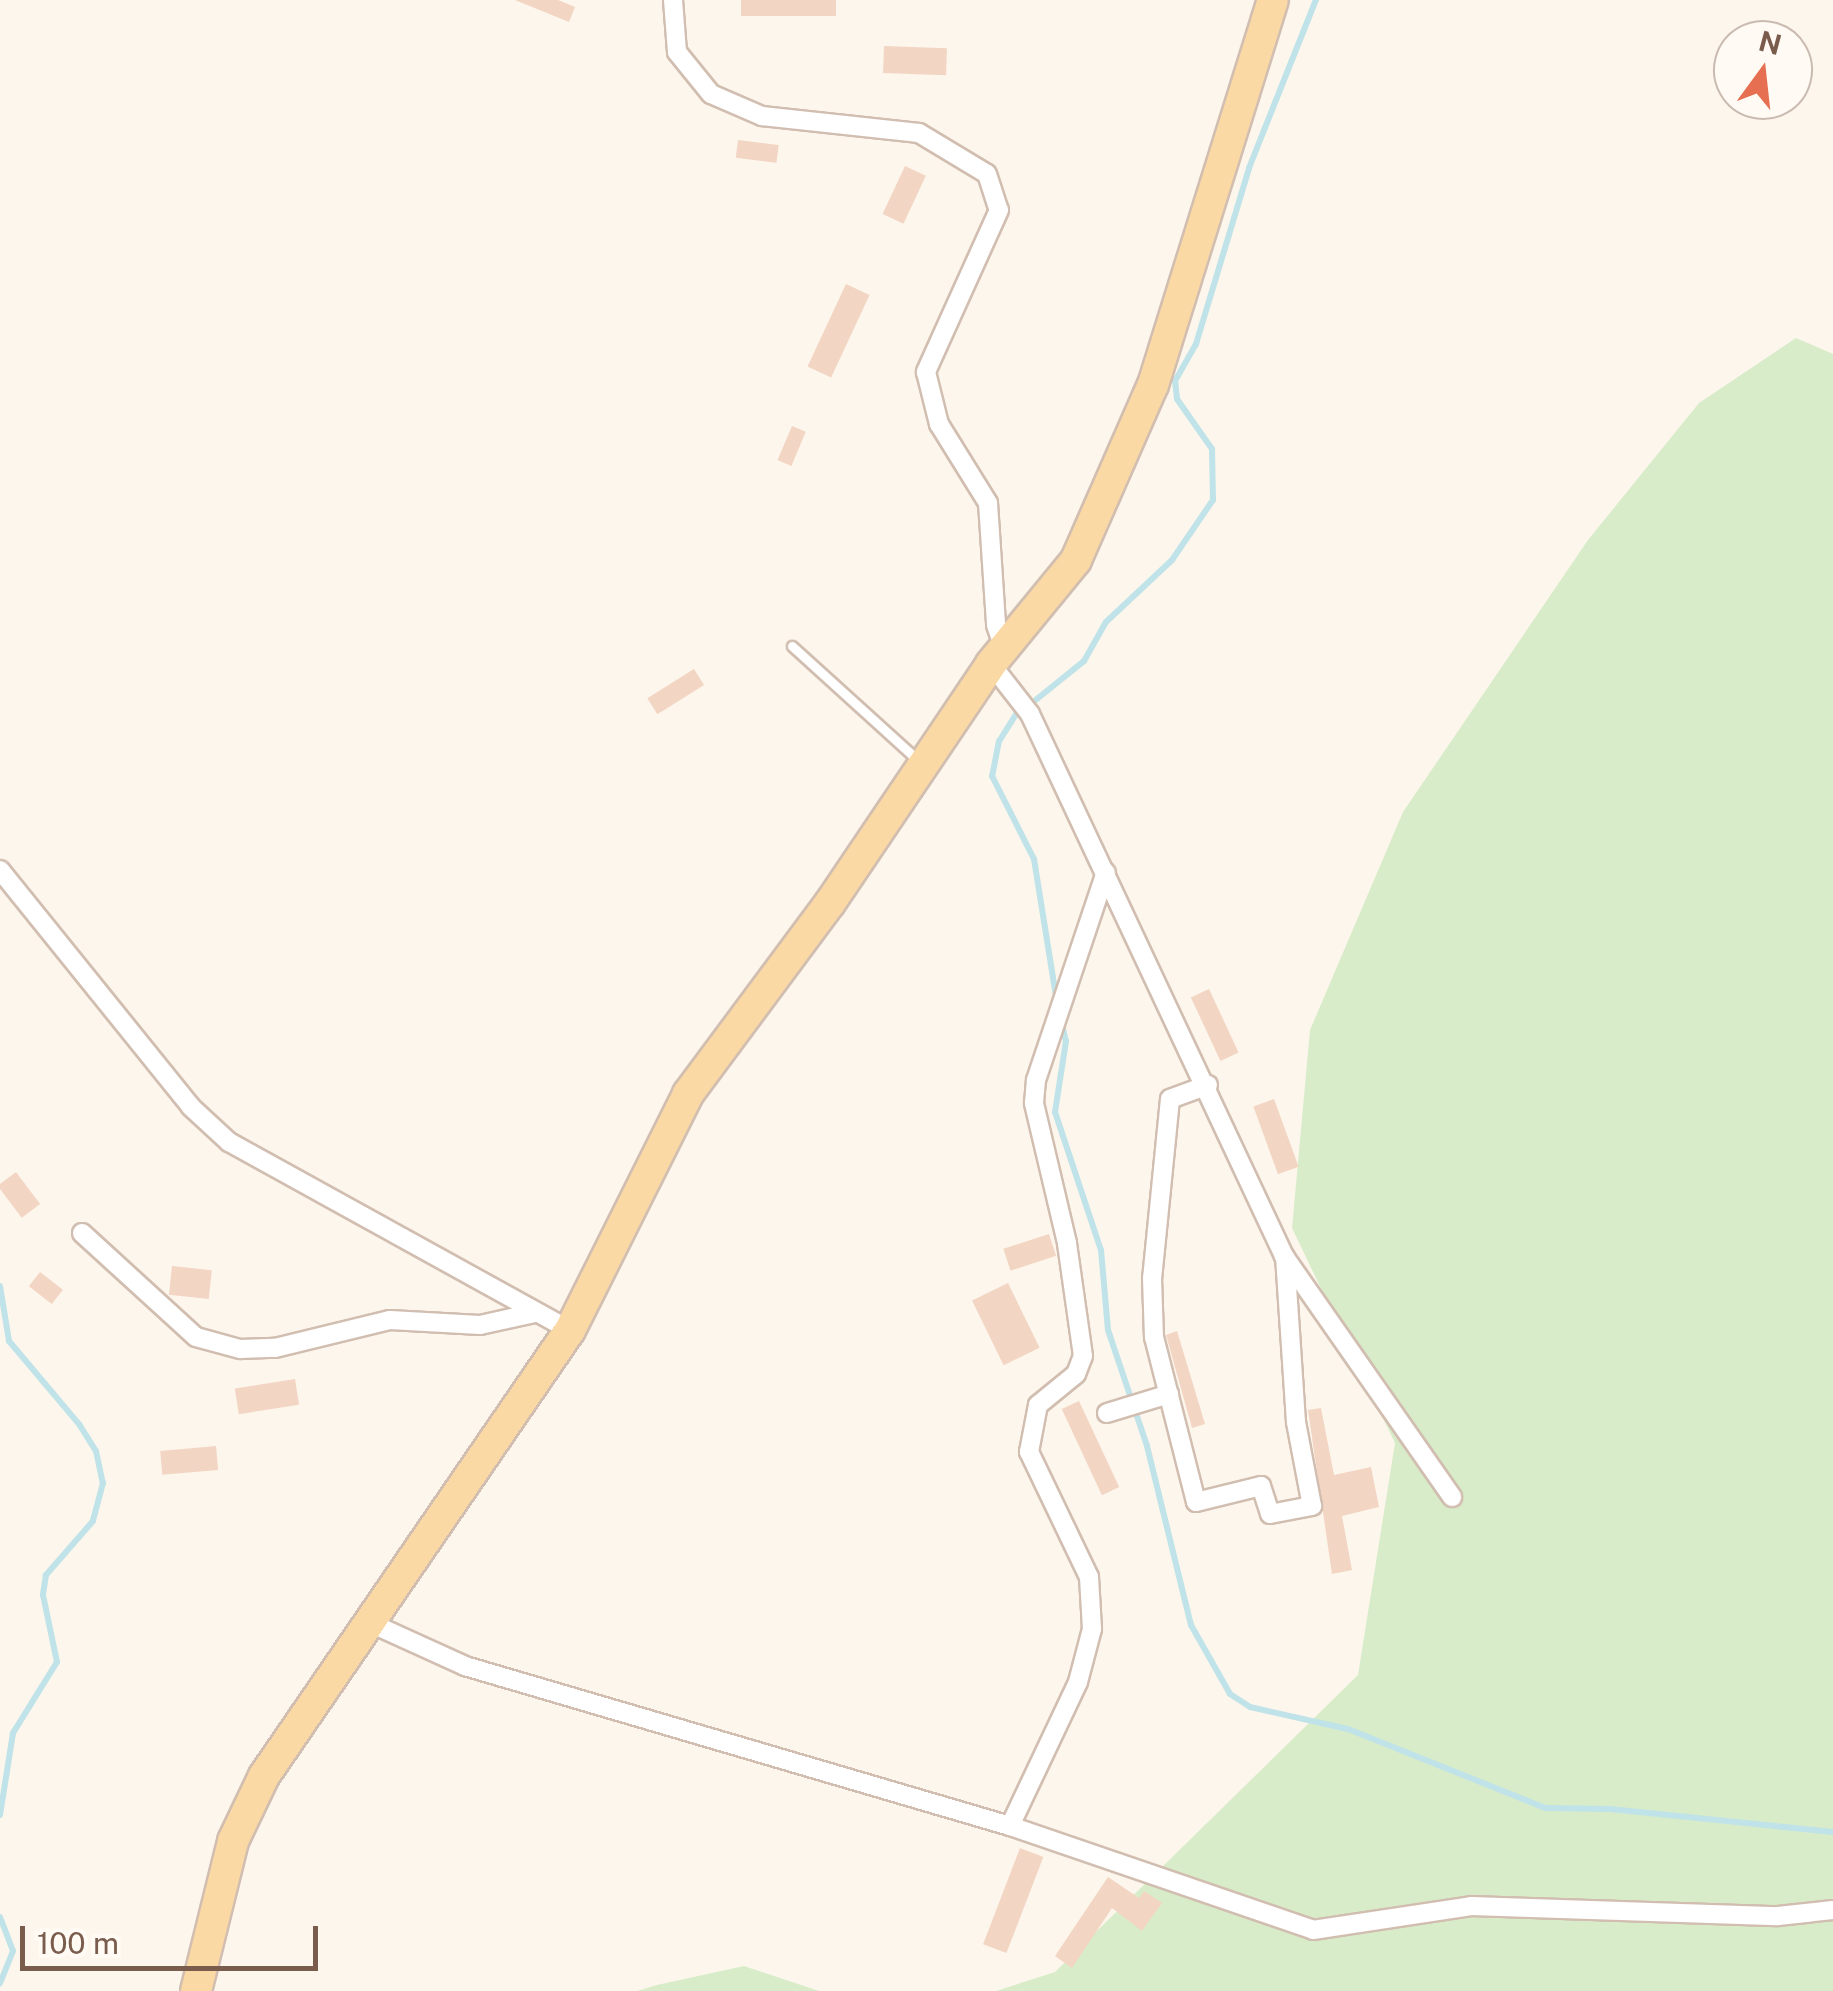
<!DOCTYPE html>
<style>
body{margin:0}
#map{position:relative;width:1833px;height:1991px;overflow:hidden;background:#fdf6ec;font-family:"Public Sans",sans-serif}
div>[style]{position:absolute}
.green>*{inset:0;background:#d8ecc9}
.stream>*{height:6px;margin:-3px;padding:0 3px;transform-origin:3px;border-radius:3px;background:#bfe3e8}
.building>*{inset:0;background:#f3d5c3;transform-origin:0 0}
.roads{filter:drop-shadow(2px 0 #d1beb0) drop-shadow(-2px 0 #d1beb0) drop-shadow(0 2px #d1beb0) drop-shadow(0 -2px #d1beb0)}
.lane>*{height:9px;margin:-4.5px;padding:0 4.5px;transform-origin:4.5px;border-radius:4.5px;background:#fff}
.street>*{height:18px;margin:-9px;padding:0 9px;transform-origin:9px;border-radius:9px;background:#fff}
.primary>*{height:30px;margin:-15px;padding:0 15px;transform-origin:15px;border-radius:15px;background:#fbd9a5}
span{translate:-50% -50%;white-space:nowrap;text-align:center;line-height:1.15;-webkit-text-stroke:10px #fffaf3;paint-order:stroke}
.north{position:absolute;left:1713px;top:20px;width:100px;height:100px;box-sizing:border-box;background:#fffaf3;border:2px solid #cabbb1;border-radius:50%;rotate:15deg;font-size:28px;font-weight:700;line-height:40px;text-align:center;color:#7a5c4d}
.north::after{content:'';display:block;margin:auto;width:35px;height:45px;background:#e76f51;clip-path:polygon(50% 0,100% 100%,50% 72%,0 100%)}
.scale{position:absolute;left:20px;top:1926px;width:298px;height:45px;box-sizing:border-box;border:5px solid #7a5c4d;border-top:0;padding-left:12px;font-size:30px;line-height:35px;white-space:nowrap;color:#7a5c4d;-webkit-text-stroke:8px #fffaf3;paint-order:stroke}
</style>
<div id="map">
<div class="green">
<div style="clip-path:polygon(1796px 338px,1833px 354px,1833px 1991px,996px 1991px,1055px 1972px,1358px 1675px,1395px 1443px,1292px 1228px,1310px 1030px,1403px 812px,1588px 540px,1699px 403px)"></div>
<div style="clip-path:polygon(744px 1966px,819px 1991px,637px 1991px,657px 1985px)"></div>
</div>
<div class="stream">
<div style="left:1032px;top:703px;width:67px;rotate:-38.9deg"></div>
<div style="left:1084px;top:661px;width:45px;rotate:-60.6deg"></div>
<div style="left:1106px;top:622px;width:91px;rotate:-43.2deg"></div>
<div style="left:1172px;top:560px;width:73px;rotate:-55.7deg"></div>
<div style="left:1213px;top:500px;width:51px;rotate:-91.1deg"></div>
<div style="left:1212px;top:449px;width:61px;rotate:-125deg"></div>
<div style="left:1177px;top:399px;width:18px;rotate:-96deg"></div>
<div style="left:1175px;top:381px;width:43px;rotate:-60.4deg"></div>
<div style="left:1196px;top:344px;width:184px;rotate:-73.2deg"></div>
<div style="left:1249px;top:168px;width:181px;rotate:-68.3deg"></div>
<div style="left:1018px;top:711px;width:36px;rotate:122deg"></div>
<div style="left:999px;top:741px;width:36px;rotate:101deg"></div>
<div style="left:992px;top:776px;width:93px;rotate:63.2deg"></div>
<div style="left:1034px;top:859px;width:146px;rotate:80.9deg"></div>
<div style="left:1061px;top:1020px;width:22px;rotate:77deg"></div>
<div style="left:1066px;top:1041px;width:72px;rotate:98.8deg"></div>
<div style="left:1055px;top:1112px;width:145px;rotate:71.6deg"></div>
<div style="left:1101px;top:1250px;width:80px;rotate:85deg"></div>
<div style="left:1108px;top:1330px;width:122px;rotate:71.4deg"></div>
<div style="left:1147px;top:1446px;width:184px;rotate:76.2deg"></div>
<div style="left:1191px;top:1625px;width:79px;rotate:60.5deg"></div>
<div style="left:1230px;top:1694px;width:24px;rotate:33deg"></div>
<div style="left:1250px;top:1707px;width:100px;rotate:12.7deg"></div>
<div style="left:1348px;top:1729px;width:213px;rotate:21.8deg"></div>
<div style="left:1546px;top:1808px;width:64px;rotate:0.9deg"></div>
<div style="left:1610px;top:1809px;width:224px;rotate:5.9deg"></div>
<div style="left:0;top:1286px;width:56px;rotate:80.7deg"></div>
<div style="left:9px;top:1341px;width:109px;rotate:49.9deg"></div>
<div style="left:79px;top:1424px;width:32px;rotate:58deg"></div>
<div style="left:96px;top:1451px;width:33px;rotate:78deg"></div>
<div style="left:103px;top:1483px;width:39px;rotate:105deg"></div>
<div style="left:93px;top:1521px;width:72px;rotate:131deg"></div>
<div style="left:46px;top:1575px;width:20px;rotate:99deg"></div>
<div style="left:43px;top:1595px;width:68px;rotate:78.2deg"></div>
<div style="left:57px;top:1662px;width:84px;rotate:121.8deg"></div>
<div style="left:13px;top:1733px;width:83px;rotate:99deg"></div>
<div style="left:0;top:1917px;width:36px;rotate:69deg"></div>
<div style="left:13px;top:1951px;width:35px;rotate:112deg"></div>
</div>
<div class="building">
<div style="clip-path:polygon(515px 0,558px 0,575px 7px,569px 22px)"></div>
<div style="left:741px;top:0;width:95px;height:16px"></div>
<div style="left:884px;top:46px;width:63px;height:27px;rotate:2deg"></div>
<div style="left:738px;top:140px;width:41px;height:18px;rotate:7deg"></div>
<div style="left:905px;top:166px;width:23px;height:53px;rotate:25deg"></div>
<div style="left:846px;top:284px;width:26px;height:91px;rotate:25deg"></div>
<div style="left:792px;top:426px;width:15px;height:37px;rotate:23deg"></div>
<div style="left:694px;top:669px;width:19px;height:55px;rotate:58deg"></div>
<div style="left:1209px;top:989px;width:70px;height:20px;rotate:65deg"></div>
<div style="left:1274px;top:1099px;width:72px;height:22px;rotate:70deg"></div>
<div style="left:16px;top:1172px;width:40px;height:23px;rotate:53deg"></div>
<div style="left:1049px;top:1234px;width:23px;height:48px;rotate:72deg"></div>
<div style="left:172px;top:1266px;width:40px;height:29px;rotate:6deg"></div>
<div style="left:40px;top:1272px;width:29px;height:18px;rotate:38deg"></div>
<div style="left:1008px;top:1283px;width:72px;height:40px;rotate:64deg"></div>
<div style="clip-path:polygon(1177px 1331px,1205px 1424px,1192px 1428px,1166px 1335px)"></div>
<div style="left:295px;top:1379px;width:26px;height:61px;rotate:81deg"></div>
<div style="left:1079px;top:1401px;width:95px;height:19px;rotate:65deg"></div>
<div style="clip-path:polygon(1321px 1408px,1334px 1475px,1371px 1467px,1379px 1507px,1342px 1516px,1352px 1570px,1332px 1574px,1308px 1410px)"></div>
<div style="left:216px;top:1446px;width:24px;height:56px;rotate:85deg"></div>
<div style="left:1020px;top:1848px;width:25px;height:103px;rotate:21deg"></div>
<div style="clip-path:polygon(1108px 1877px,1139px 1898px,1144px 1891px,1162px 1903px,1142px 1931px,1112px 1908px,1072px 1968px,1055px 1956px)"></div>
</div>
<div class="roads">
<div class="lane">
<div style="left:792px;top:646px;width:171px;rotate:42.2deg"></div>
</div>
<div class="street">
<div style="left:673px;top:0;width:52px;rotate:85.6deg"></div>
<div style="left:677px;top:52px;width:54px;rotate:51deg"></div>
<div style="left:711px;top:94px;width:56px;rotate:23.3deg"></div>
<div style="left:762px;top:116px;width:158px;rotate:6.2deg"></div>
<div style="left:919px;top:133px;width:79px;rotate:31.1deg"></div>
<div style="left:987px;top:174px;width:38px;rotate:72deg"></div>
<div style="left:999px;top:210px;width:178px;rotate:114.3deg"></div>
<div style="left:926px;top:372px;width:54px;rotate:76deg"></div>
<div style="left:939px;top:424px;width:93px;rotate:58.2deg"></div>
<div style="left:988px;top:503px;width:122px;rotate:86.2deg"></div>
<div style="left:996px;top:625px;width:24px;rotate:71deg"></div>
<div style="left:991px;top:664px;width:63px;rotate:52deg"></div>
<div style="left:1030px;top:714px;width:599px;rotate:64.89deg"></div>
<div style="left:1284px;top:1256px;width:294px;rotate:55.1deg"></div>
<div style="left:0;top:870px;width:304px;rotate:51.1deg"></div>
<div style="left:191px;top:1107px;width:52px;rotate:42.6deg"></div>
<div style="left:229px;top:1142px;width:389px;rotate:28.9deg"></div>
<div style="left:1208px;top:1085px;width:40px;rotate:159.8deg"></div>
<div style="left:1170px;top:1099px;width:180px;rotate:95.7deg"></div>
<div style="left:1152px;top:1278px;width:59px;rotate:88.1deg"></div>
<div style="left:1154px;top:1337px;width:170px;rotate:75.7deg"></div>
<div style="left:1196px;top:1502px;width:67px;rotate:-13.8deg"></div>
<div style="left:1261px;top:1486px;width:29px;rotate:72deg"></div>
<div style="left:1270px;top:1514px;width:43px;rotate:-10.8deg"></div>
<div style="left:1312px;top:1506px;width:86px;rotate:-100.8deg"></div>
<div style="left:1296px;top:1422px;width:165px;rotate:-93.8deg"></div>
<div style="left:82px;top:1233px;width:154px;rotate:42.4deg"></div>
<div style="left:196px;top:1337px;width:46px;rotate:15.3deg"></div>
<div style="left:240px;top:1349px;width:35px;rotate:-2deg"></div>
<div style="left:275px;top:1348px;width:118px;rotate:-13.7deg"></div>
<div style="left:390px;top:1320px;width:90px;rotate:3.2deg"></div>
<div style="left:480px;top:1325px;width:55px;rotate:-12.5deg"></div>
<div style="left:1107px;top:1413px;width:65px;rotate:-17deg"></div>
<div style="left:366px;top:1621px;width:109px;rotate:24.4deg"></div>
<div style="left:465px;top:1666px;width:568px;rotate:16.36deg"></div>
<div style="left:1010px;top:1826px;width:320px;rotate:18.9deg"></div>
<div style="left:1313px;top:1930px;width:160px;rotate:-8.6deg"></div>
<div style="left:1471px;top:1906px;width:307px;rotate:1.9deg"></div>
<div style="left:1778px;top:1916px;width:55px;rotate:-6.2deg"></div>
<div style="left:1010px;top:1826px;width:159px;rotate:-64.7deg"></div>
<div style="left:1078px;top:1682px;width:55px;rotate:-75.2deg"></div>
<div style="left:1092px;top:1629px;width:52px;rotate:-93.3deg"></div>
<div style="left:1089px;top:1577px;width:139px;rotate:-115.6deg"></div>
<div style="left:1029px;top:1452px;width:48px;rotate:-79.2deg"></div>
<div style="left:1038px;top:1405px;width:49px;rotate:-39.2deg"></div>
<div style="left:1076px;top:1374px;width:19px;rotate:-69deg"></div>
<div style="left:1083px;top:1356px;width:114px;rotate:-98.1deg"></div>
<div style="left:1067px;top:1243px;width:144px;rotate:-103.3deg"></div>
<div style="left:1034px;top:1103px;width:23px;rotate:-85deg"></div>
<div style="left:1036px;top:1080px;width:219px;rotate:-71.4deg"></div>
</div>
<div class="primary">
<div style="left:196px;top:1991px;width:154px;rotate:-76.1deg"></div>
<div style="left:233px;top:1841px;width:72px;rotate:-64.5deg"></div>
<div style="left:264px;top:1776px;width:541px;rotate:-55.55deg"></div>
<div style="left:570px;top:1330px;width:264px;rotate:-63.4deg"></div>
<div style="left:688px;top:1094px;width:238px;rotate:-53.4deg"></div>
<div style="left:830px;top:903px;width:288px;rotate:-56deg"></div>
<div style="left:991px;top:664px;width:134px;rotate:-50.7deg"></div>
<div style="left:1076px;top:560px;width:191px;rotate:-66.3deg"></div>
<div style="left:1153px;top:385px;width:403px;rotate:-72.7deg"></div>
</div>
</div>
<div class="north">N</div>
<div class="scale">100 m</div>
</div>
